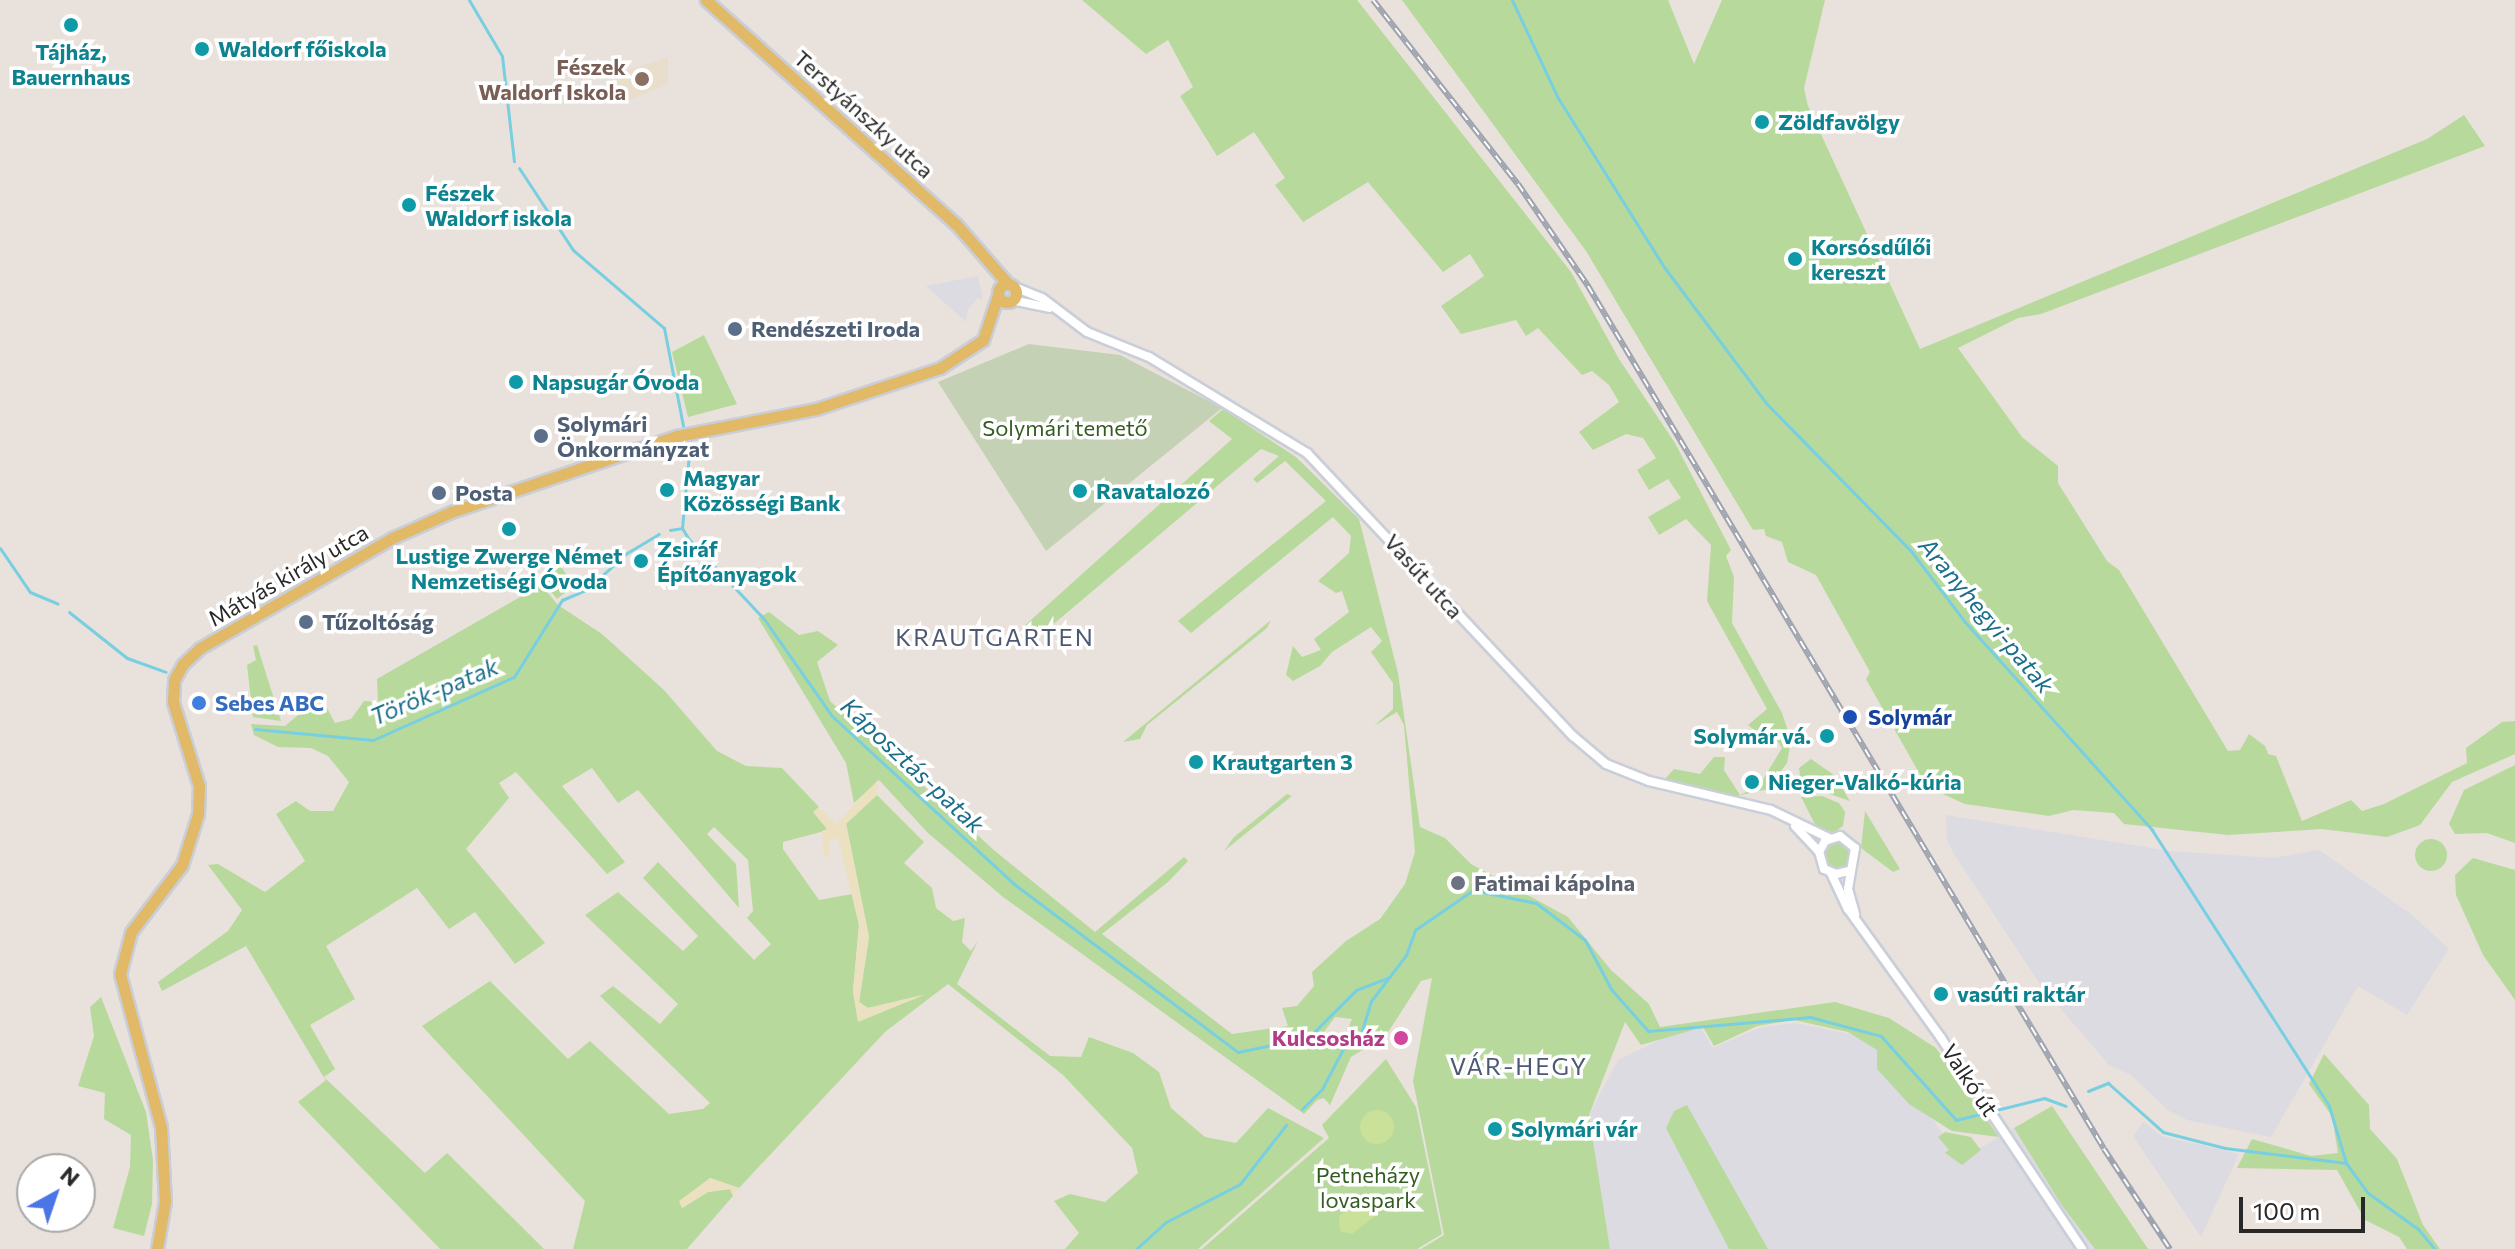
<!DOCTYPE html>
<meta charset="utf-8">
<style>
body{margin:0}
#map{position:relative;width:2515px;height:1249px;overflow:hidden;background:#e9e1db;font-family:Commissioner,sans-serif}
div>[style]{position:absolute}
.industrial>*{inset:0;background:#dcdbe2}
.education>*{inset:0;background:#e9ddcc}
.green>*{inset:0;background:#b7da9c}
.round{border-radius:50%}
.sand>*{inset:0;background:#ebe1c0}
.cemetery>*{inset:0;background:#c5d1b4}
.pitch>*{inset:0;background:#c9e199}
.stream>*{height:3px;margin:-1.5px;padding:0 1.5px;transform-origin:1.5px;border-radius:1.5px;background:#77cfe1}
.roads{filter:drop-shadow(2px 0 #c9ced8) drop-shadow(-2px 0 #c9ced8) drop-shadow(0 2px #c9ced8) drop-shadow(0 -2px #c9ced8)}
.minor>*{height:8px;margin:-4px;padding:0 4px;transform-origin:4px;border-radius:4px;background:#fff}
.major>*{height:11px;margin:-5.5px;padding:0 5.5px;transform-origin:5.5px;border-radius:5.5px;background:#e1b967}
.major>.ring{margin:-5.5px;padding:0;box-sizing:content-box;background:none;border:11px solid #e1b967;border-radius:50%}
.rail>*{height:6px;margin-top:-3px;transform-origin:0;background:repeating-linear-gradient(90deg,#fff 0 9px,#9ea3b0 0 18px);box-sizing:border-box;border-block:2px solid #9ea3b0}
.dots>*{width:22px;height:22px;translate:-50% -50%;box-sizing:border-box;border:4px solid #fff;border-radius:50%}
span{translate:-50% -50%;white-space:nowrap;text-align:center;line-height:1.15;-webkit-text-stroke:7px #fff;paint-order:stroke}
.culture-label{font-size:22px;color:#0d838f;font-weight:700}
.left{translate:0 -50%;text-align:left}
.right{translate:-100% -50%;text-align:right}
.education-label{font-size:22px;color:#785e54;font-weight:700}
.street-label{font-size:22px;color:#282828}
.service-label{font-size:22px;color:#4e5e75;font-weight:700}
.park-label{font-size:22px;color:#335c20}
.shop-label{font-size:22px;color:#366cbe;font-weight:700}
.transit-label{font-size:22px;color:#164399;font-weight:700}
.worship-label{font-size:22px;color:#5b616d;font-weight:700}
.hotel-label{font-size:22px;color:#b23c85;font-weight:700}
.water-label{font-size:24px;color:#1a6e89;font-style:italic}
.neighbourhood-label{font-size:24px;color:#4d5873;letter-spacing:2px}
.north{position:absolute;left:16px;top:1153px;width:80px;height:80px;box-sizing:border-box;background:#fff;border:2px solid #a9a9a9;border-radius:50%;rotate:40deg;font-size:22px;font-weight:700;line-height:32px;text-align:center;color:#282828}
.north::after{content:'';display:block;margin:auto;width:28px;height:36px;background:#4a76e7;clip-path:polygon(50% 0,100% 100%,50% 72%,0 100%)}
.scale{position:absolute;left:2239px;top:1197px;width:126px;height:36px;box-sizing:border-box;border:4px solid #282828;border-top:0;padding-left:10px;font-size:24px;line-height:28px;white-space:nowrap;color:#282828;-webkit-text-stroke:6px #fff;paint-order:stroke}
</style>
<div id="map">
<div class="industrial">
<div style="clip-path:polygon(978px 276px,983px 300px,978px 298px,968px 309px,966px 322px,926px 286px)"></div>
<div style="clip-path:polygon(1946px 815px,2170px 851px,2274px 858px,2319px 850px,2411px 914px,2449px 949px,2407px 1015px,2358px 986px,2271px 1137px,2187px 1120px,2169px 1111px,2131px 1075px,2109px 1065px,2042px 987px,1956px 857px,1947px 840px)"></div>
<div style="clip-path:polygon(1795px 1023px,1879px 1040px,1960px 1160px,2014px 1128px,2095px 1249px,1610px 1249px,1589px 1115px,1618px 1060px,1668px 1036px,1701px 1028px,1713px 1048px,1759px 1028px)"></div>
<div style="clip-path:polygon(2143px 1122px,2162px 1136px,2239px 1154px,2201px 1237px,2133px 1136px)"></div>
</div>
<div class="education">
<div style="clip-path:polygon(668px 57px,668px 84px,625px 102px,614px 75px)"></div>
</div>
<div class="green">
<div style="clip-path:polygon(1082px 0,1357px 0,1571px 272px,1619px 359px,1675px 443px,1731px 550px,1726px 556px,1734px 577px,1732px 623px,1782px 713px,1791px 740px,1787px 763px,1768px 789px,1737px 796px,1664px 780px,1674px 769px,1700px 774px,1714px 757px,1725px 757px,1724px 770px,1740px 795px,1759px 786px,1782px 748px,1771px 731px,1758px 733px,1748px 725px,1767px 709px,1707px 601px,1711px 545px,1686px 519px,1659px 535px,1648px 517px,1681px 498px,1668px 479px,1649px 490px,1637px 470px,1656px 458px,1643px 438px,1626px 434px,1593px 450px,1579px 432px,1619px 402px,1609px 385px,1592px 371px,1582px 375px,1538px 328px,1526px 336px,1516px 320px,1461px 334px,1441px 306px,1484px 276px,1470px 254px,1443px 272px,1368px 182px,1303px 222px,1275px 185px,1285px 178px,1254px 132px,1217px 156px,1180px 96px,1193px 87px,1168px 40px,1146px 54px)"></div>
<div style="clip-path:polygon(1402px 0,1668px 0,1694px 64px,1722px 0,1825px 0,1804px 88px,1808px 106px,1920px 349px,2427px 139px,2464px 115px,2485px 146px,2041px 314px,2018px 318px,1958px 348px,2022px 437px,2058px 466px,2058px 483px,2107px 561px,2119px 570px,2228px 751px,2240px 750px,2249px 734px,2265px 746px,2268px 754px,2276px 756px,2302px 821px,2351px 800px,2362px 811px,2384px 804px,2467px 763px,2466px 748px,2502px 722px,2515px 721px,2515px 754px,2452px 782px,2420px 825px,2387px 837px,2322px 829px,2228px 835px,2124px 824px,2114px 813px,2073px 810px,2049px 816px,1965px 804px,1927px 787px,1866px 679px,1870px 672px,1816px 575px,1788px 562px,1782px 542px,1766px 536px,1764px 529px,1753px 530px,1586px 251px)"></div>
<div style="clip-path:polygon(704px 335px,737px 404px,688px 417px,672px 352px)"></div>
<div style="clip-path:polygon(evenodd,1223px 409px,1296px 457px,1359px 519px,1398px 673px,1420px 827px,1445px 838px,1471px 864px,1568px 917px,1611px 970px,1649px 1004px,1660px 1027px,1835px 1002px,1889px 1018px,1936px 1048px,1999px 1137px,1952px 1131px,1909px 1104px,1877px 1069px,1877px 1050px,1848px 1032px,1794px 1020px,1757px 1026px,1714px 1046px,1703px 1027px,1641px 1045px,1625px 1022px,1589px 1115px,1610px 1249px,1421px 1249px,1444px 1235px,1413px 1081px,1432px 978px,1421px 981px,1378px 1048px,1369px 1046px,1351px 1057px,1330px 1105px,1324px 1098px,1317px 1100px,1304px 1114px,1003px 897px,928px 833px,879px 780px,854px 803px,846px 763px,758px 618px,769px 612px,799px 635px,818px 631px,838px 645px,817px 662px,830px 701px,995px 851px,1095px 932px,1184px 857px,1188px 861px,1168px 882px,1102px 934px,1232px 1034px,1288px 1026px,1282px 1008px,1297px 1006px,1314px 986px,1312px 972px,1346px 941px,1380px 919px,1405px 884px,1415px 852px,1404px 725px,1397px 712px,1374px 726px,1393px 709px,1393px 683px,1371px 652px,1382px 641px,1371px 627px,1332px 652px,1320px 666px,1293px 681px,1286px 675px,1293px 646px,1302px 657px,1321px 650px,1314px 639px,1349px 612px,1342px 591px,1336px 593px,1318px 581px,1349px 553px,1351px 536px,1333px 517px,1191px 633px,1178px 621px,1326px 501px,1285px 461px,1257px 483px,1253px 479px,1279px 456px,1261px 449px,1037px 638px,1021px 629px,1232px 439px,1209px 421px,1223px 409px,1335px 1017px,1352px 1019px,1341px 1044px,1318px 1040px,1335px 1017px)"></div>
<div style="clip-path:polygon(558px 562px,574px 586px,557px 599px,545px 584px,554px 577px,549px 569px)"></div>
<div style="clip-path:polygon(541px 585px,558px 605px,602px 634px,664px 690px,717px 751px,746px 766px,782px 768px,819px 807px,814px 812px,828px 830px,783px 842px,783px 849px,819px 900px,852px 894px,859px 925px,853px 991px,858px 1021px,919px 997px,868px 1008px,859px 1002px,869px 937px,846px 823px,877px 795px,924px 842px,904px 863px,932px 888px,936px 908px,953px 921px,965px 918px,962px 942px,971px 951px,978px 941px,957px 984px,1050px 1056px,1081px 1057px,1089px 1037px,1133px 1053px,1159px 1072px,1171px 1108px,1205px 1137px,1236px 1143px,1268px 1108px,1324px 1138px,1198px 1249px,1065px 1249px,1079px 1233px,1054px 1201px,1070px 1194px,1105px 1202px,1138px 1173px,1132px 1148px,1063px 1075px,948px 984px,885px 1032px,739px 1188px,710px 1178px,682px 1208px,708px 1192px,730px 1189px,733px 1196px,687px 1249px,573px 1249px,585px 1201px,422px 1026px,490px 981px,568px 1059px,590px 1041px,669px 1114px,703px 1109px,710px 1103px,600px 996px,613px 986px,660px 1024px,678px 1004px,585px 915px,618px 892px,683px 951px,698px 936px,643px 878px,658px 862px,754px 960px,771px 944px,747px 918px,753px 911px,748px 860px,714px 827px,707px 834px,736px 864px,739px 908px,638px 790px,618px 803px,592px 768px,562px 786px,625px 862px,607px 874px,516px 772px,499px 783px,509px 798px,466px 849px,545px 943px,515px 964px,475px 912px,449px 929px,417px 888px,326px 946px,355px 999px,310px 1025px,335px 1069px,324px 1077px,425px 1173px,447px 1153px,544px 1249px,440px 1249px,298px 1102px,326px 1080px,323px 1076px,246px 946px,162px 991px,158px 982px,228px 931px,242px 910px,208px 865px,218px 864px,265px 892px,305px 861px,276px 814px,296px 801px,310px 811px,333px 811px,349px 782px,328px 756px,311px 748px,278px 747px,254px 735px,251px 724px,285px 726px,298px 715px,327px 708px,335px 723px,351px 719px,364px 701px,378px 702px,377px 679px)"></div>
<div style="clip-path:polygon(1271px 620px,1267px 628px,1147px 725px,1140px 739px,1123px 742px)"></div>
<div style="clip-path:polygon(257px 645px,281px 721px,253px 717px,247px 665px,256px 660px,253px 646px)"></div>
<div style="clip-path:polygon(1811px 759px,1834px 775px,1850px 801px,1801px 784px,1799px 768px)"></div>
<div style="clip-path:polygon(2515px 765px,2515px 843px,2487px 833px,2455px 834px,2449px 824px,2464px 790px)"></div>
<div style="clip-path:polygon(1287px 794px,1292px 796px,1224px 851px,1234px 837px)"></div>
<div style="clip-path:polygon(1822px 796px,1839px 803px,1845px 812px,1843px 826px,1833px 833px,1818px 830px,1801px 797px)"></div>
<div style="clip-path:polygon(1865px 811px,1900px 869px,1893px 872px,1861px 848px)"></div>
<div class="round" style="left:2415px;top:839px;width:32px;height:32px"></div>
<div class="round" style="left:1825px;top:842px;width:26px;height:26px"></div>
<div style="clip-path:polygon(2473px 858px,2515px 870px,2515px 1000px,2483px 955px,2456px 895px,2455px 875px)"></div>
<div style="clip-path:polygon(101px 997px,146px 1112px,153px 1160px,152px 1204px,144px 1236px,113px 1228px,130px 1167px,131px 1135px,104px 1119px,105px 1093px,78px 1086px,94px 1036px,90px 1007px)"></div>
<div style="clip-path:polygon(2324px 1054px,2369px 1105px,2370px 1129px,2397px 1159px,2423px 1225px,2440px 1249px,2407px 1249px,2399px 1237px,2365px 1220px,2337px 1170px,2237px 1168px,2252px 1139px,2311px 1156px,2338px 1153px,2332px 1116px,2309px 1084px)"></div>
<div style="clip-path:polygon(1386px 1059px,1416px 1107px,1442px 1234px,1417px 1249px,1202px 1249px,1329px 1138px,1322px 1125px)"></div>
<div style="clip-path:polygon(1687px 1105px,1768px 1249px,1729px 1249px,1666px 1128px,1674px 1111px)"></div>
<div style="clip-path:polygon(2052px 1106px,2148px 1249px,2095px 1249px,2061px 1204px,2014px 1128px)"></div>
<div style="clip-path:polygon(1945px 1132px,1971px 1137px,1981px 1150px,1962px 1165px,1945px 1153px,1949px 1150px,1938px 1137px)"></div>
</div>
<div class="sand">
<div style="clip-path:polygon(878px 780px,877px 795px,846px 824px,869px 937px,859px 1002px,868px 1008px,926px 994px,858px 1022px,853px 991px,859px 925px,838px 838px,829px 840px,830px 856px,824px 855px,822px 831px,827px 829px,813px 812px,819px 807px,836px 824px)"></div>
<div style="clip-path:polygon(710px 1178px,739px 1188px,733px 1196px,730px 1189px,708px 1192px,682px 1208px,679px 1201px)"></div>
</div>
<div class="cemetery">
<div style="clip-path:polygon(1029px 344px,1120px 355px,1222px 408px,1046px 551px,938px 382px)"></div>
</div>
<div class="pitch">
<div class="round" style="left:1360px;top:1110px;width:34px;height:34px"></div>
<div style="clip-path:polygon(1364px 1197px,1379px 1203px,1378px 1214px,1352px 1234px,1340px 1231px,1339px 1216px)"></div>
</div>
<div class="stream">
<div style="left:469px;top:0;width:65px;rotate:59.5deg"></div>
<div style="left:502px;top:56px;width:106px;rotate:83.5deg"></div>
<div style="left:1512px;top:0;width:108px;rotate:64.9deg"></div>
<div style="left:1558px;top:98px;width:199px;rotate:57.9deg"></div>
<div style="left:1664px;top:267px;width:170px;rotate:53.1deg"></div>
<div style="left:1766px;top:403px;width:207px;rotate:45.6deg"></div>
<div style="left:1911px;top:551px;width:89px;rotate:52.7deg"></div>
<div style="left:1965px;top:622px;width:280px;rotate:48deg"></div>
<div style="left:2152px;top:830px;width:328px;rotate:57.3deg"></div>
<div style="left:2329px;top:1106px;width:59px;rotate:73.4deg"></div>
<div style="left:2346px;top:1163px;width:37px;rotate:54deg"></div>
<div style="left:2368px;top:1193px;width:62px;rotate:35.8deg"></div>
<div style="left:2418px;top:1229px;width:26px;rotate:50deg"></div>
<div style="left:519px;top:168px;width:98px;rotate:56.6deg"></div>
<div style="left:573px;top:250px;width:120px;rotate:40.6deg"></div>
<div style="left:664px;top:328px;width:105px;rotate:79deg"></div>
<div style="left:686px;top:438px;width:16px;rotate:79deg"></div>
<div style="left:689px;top:454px;width:74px;rotate:95.4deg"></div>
<div style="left:682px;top:528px;width:12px;rotate:59deg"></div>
<div style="left:688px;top:538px;width:111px;rotate:46.8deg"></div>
<div style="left:764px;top:619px;width:118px;rotate:55deg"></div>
<div style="left:832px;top:716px;width:248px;rotate:42.7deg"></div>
<div style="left:1014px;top:884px;width:280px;rotate:36.9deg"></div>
<div style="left:1238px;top:1052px;width:73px;rotate:-11.9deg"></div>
<div style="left:1309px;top:1037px;width:66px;rotate:-45deg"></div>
<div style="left:1356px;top:990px;width:36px;rotate:-21deg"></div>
<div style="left:670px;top:530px;width:12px;rotate:-9deg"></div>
<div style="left:0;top:548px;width:53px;rotate:55.7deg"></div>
<div style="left:30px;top:592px;width:30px;rotate:23deg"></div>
<div style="left:69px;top:612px;width:74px;rotate:38.4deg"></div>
<div style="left:127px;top:658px;width:41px;rotate:19.7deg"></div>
<div style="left:255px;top:729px;width:119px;rotate:5.3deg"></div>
<div style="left:373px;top:740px;width:154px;rotate:-24.1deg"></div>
<div style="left:514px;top:677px;width:91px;rotate:-58.1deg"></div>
<div style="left:562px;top:600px;width:26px;rotate:-23deg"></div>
<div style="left:586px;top:590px;width:55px;rotate:-42.1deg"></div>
<div style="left:627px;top:553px;width:37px;rotate:-31deg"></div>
<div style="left:2088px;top:1091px;width:22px;rotate:-22deg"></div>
<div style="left:2108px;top:1083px;width:74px;rotate:41.7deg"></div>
<div style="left:2163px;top:1132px;width:64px;rotate:14.5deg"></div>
<div style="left:2225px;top:1148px;width:122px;rotate:7.1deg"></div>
<div style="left:1302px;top:1109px;width:28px;rotate:-45deg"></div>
<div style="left:1322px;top:1089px;width:45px;rotate:-62.3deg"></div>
<div style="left:1343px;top:1049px;width:18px;rotate:-29deg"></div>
<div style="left:1359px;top:1040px;width:41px;rotate:-72.9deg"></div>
<div style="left:1371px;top:1001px;width:58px;rotate:-52.7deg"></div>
<div style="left:1406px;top:955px;width:27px;rotate:-70deg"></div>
<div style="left:1415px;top:930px;width:70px;rotate:-34.6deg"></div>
<div style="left:1473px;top:890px;width:64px;rotate:11.7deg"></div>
<div style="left:1536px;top:903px;width:61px;rotate:37.1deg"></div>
<div style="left:1585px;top:940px;width:55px;rotate:62deg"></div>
<div style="left:1611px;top:989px;width:56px;rotate:48.6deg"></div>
<div style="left:1648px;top:1031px;width:163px;rotate:-4.9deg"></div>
<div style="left:1810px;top:1017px;width:73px;rotate:15deg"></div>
<div style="left:1881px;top:1036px;width:113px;rotate:48.2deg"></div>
<div style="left:1956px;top:1120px;width:91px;rotate:-14deg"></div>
<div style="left:2044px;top:1098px;width:23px;rotate:20deg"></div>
<div style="left:1136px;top:1249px;width:40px;rotate:-42deg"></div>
<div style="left:1166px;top:1222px;width:83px;rotate:-27.2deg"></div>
<div style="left:1240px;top:1184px;width:75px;rotate:-52.1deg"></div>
</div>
<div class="roads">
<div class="minor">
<div style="left:1012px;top:286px;width:32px;rotate:22deg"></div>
<div style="left:1042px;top:298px;width:56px;rotate:37.1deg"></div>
<div style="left:1087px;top:332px;width:67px;rotate:22deg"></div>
<div style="left:1149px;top:357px;width:185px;rotate:31.3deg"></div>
<div style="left:1307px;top:453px;width:388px;rotate:46.8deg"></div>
<div style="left:1573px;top:736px;width:43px;rotate:40.3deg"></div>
<div style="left:1606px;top:764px;width:46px;rotate:21.6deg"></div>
<div style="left:1649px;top:781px;width:125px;rotate:13.4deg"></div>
<div style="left:1771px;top:810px;width:64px;rotate:25.8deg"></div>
<div style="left:1012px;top:300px;width:38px;rotate:12deg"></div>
<div style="left:1795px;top:826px;width:35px;rotate:47deg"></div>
<div style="left:1849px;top:871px;width:13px;rotate:167deg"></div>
<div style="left:1836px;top:874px;width:13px;rotate:-157deg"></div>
<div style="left:1824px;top:869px;width:18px;rotate:-106deg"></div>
<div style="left:1819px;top:852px;width:13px;rotate:-61deg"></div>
<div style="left:1825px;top:841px;width:16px;rotate:-18deg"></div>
<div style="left:1840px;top:836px;width:19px;rotate:39deg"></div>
<div style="left:1855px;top:848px;width:42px;rotate:99.7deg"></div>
<div style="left:1848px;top:889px;width:26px;rotate:74deg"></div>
<div style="left:1831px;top:873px;width:40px;rotate:65deg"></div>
<div style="left:1848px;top:909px;width:159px;rotate:54.2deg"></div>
<div style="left:1941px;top:1038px;width:254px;rotate:56.2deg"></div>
</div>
<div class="major">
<div style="left:706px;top:0;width:336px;rotate:41.9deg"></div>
<div style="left:956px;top:224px;width:79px;rotate:49.1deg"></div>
<div class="ring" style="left:998px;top:284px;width:7px;height:7px"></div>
<div style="left:157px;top:1249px;width:49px;rotate:-80.5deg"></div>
<div style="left:165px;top:1201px;width:74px;rotate:-93.1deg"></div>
<div style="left:161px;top:1127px;width:158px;rotate:-105deg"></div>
<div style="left:120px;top:974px;width:43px;rotate:-75.3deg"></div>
<div style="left:131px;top:932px;width:84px;rotate:-52.7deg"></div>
<div style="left:182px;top:865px;width:53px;rotate:-72.6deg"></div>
<div style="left:198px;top:814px;width:28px;rotate:-88deg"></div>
<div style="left:199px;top:786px;width:88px;rotate:-107.2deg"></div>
<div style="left:173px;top:702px;width:22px;rotate:-87deg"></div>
<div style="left:174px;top:680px;width:18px;rotate:-61deg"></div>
<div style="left:183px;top:664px;width:23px;rotate:-43deg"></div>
<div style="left:200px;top:648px;width:221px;rotate:-29.8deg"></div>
<div style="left:392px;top:538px;width:64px;rotate:-23.8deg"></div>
<div style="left:451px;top:512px;width:238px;rotate:-18.6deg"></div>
<div style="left:677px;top:436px;width:142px;rotate:-11deg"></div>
<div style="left:816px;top:409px;width:131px;rotate:-18.3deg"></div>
<div style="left:940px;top:368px;width:51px;rotate:-33.1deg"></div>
<div style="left:983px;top:340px;width:47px;rotate:-71.6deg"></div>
</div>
</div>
<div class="rail">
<div style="left:1373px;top:0;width:234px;rotate:51.8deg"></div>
<div style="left:1518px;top:184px;width:124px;rotate:55.5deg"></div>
<div style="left:1588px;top:286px;width:1005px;rotate:59.12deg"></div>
<div style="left:2104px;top:1149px;width:120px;rotate:56.6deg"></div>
</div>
<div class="dots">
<div style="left:71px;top:25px;background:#0f9aa8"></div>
<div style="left:202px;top:49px;background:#0f9aa8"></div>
<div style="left:642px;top:79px;background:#8d6e63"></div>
<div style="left:1762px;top:122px;background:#0f9aa8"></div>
<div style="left:409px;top:205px;background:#0f9aa8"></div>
<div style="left:1795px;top:259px;background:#0f9aa8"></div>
<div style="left:735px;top:329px;background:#5c6f8a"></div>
<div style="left:516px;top:382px;background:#0f9aa8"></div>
<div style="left:541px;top:436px;background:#5c6f8a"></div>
<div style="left:667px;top:490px;background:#0f9aa8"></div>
<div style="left:1080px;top:491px;background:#0f9aa8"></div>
<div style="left:439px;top:493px;background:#5c6f8a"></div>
<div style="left:509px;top:529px;background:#0f9aa8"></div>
<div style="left:641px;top:561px;background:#0f9aa8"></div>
<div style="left:306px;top:622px;background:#5c6f8a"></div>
<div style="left:199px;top:703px;background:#3f7fe0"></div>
<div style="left:1850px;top:717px;background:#1a4fb4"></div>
<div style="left:1827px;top:736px;background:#0f9aa8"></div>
<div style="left:1196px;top:762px;background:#0f9aa8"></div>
<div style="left:1752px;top:782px;background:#0f9aa8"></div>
<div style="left:1458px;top:883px;background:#6b7280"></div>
<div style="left:1941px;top:994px;background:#0f9aa8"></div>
<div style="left:1401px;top:1038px;background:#d1479c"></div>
<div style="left:1495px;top:1129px;background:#0f9aa8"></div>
</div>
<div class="culture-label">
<span class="left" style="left:218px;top:49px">Waldorf főiskola</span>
<span style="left:71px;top:64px">Tájház,<br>Bauernhaus</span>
<span class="left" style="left:1778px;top:122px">Zöldfavölgy</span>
<span class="left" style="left:425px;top:205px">Fészek<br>Waldorf iskola</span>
<span class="left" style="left:1811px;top:259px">Korsósdűlői<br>kereszt</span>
<span class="left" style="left:532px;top:382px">Napsugár Óvoda</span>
<span class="left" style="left:683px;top:490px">Magyar<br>Közösségi Bank</span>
<span class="left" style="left:1096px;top:491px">Ravatalozó</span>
<span class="left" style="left:657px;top:561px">Zsiráf<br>Építőanyagok</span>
<span style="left:509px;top:568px">Lustige Zwerge Német<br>Nemzetiségi Óvoda</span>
<span class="right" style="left:1811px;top:736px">Solymár vá.</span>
<span class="left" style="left:1212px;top:762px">Krautgarten 3</span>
<span class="left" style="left:1768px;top:782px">Nieger-Valkó-kúria</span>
<span class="left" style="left:1957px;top:994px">vasúti raktár</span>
<span class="left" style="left:1511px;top:1129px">Solymári vár</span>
</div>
<div class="education-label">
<span class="right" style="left:626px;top:79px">Fészek<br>Waldorf Iskola</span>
</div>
<div class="street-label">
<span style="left:864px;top:114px;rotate:42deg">Terstyánszky utca</span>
<span style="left:288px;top:575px;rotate:-30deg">Mátyás király utca</span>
<span style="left:1424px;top:576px;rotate:48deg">Vasút utca</span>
<span style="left:1970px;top:1080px;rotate:56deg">Valkó út</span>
</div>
<div class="service-label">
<span class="left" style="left:751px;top:329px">Rendészeti Iroda</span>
<span class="left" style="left:557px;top:436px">Solymári<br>Önkormányzat</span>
<span class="left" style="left:455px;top:493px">Posta</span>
<span class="left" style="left:322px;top:622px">Tűzoltóság</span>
</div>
<div class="park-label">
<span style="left:1065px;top:428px">Solymári temető</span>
<span style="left:1368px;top:1187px">Petneházy<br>lovaspark</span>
</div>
<div class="shop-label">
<span class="left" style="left:215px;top:703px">Sebes ABC</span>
</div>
<div class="transit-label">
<span class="left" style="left:1868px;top:717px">Solymár</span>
</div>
<div class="worship-label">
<span class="left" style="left:1474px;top:883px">Fatimai kápolna</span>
</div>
<div class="hotel-label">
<span class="right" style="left:1385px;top:1038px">Kulcsosház</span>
</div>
<div class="water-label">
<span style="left:1987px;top:615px;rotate:50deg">Aranyhegyi-patak</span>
<span style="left:434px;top:691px;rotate:-23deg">Török-patak</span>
<span style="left:913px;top:765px;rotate:43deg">Káposztás-patak</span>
</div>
<div class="neighbourhood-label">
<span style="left:995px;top:637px">KRAUTGARTEN</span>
<span style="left:1519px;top:1066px">VÁR-HEGY</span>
</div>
<div class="north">N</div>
<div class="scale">100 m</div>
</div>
